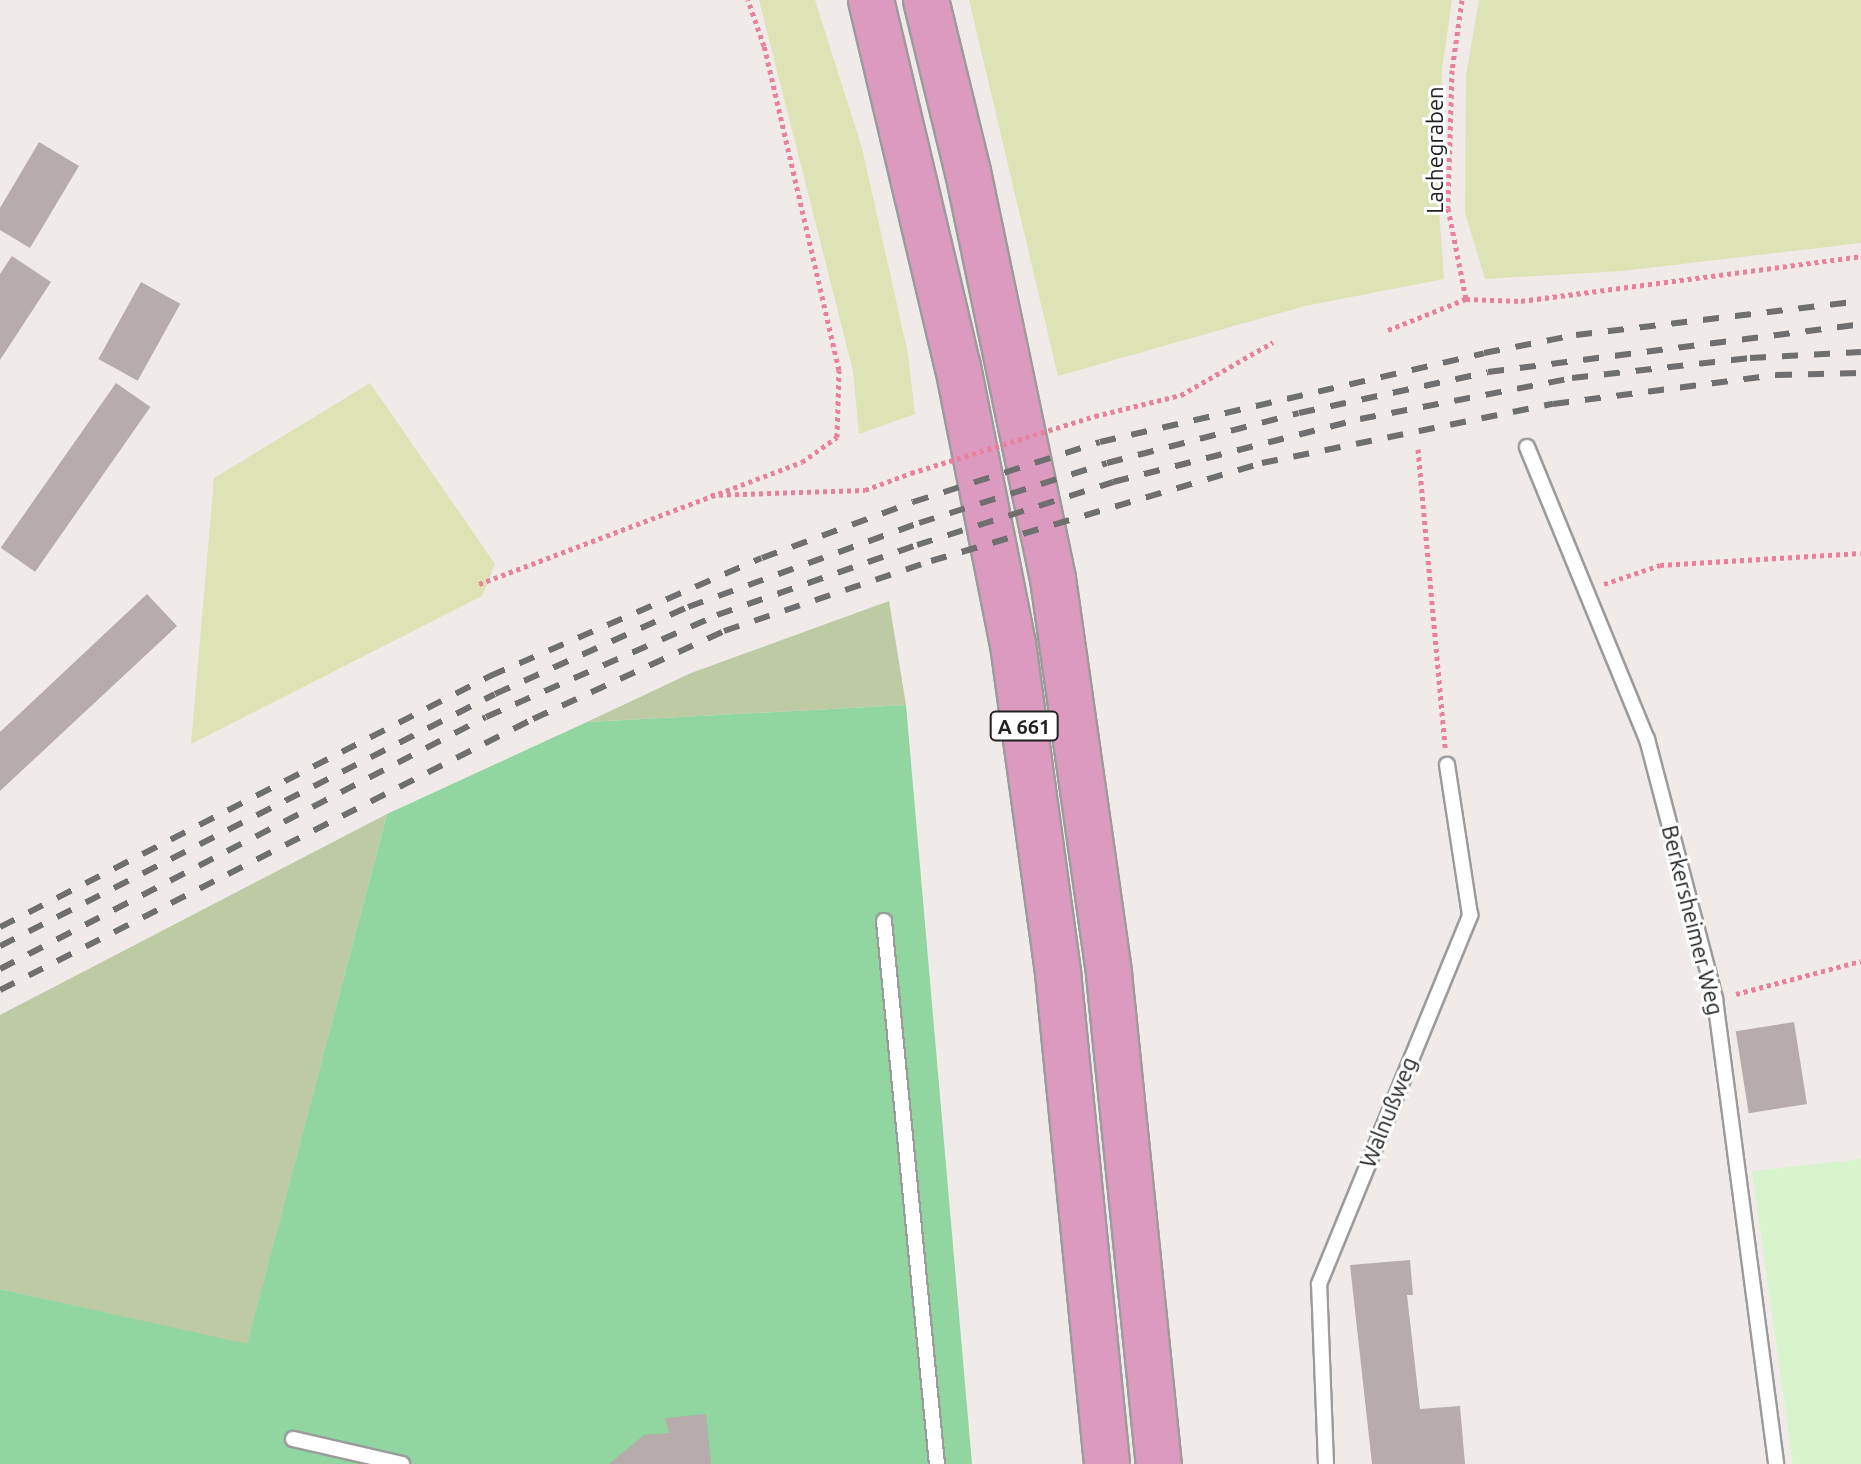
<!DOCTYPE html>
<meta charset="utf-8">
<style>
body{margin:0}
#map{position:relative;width:1861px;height:1464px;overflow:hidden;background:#f0ebe9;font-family:Ubuntu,sans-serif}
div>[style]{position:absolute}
.grass>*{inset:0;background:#dde3b5}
.forest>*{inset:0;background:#bdcaa3}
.park>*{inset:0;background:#d7f4cc}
.pitch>*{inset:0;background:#91d5a1}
.building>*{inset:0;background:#b5acab;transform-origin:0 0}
.path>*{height:5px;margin-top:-2.5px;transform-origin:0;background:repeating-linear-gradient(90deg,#e9809c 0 4px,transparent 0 8px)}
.roads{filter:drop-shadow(2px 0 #9b9b9b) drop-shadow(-2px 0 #9b9b9b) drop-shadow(0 2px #9b9b9b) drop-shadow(0 -2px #9b9b9b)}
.service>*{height:14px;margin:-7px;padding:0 7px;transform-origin:7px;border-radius:7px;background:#fff}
.motorway>*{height:44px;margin:-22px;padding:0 22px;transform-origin:22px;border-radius:22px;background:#dd9abf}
.rail>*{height:6px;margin-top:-3px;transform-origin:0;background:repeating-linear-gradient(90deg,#6f6f6f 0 16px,transparent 0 32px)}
.path-bridge>*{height:5px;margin-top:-2.5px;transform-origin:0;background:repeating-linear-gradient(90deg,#e9809c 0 4px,transparent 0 8px)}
span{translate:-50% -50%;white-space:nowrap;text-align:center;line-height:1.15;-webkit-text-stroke:6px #fff;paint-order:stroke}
.shield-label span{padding:2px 6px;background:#fff;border:2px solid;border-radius:6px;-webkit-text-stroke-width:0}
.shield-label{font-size:20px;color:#212121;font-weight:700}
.street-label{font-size:22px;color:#212121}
</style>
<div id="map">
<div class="grass">
<div style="clip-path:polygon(759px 0,815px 0,862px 148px,908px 354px,915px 414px,859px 434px,853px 371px)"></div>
<div style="clip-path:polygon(969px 0,1452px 0,1442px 69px,1439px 210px,1444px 279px,1305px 306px,1058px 376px)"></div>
<div style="clip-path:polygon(1479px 0,1861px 0,1861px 243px,1622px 271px,1485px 279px,1465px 213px,1466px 75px)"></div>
<div style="clip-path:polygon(370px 383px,495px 564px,482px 596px,191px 744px,214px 478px)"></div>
</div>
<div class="forest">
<div style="clip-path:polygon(889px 601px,906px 705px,587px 722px,691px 673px)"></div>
<div style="clip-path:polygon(387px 814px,247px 1345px,0 1289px,0 1015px)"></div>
</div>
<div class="park">
<div style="clip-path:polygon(1861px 1159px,1861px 1464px,1793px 1464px,1752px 1171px)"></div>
</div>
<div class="pitch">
<div style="clip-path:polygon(906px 705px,972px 1464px,0 1464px,0 1289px,247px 1344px,387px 814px,587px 722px)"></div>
</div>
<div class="building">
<div style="clip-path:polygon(39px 142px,79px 166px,30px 248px,0 230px,0 208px)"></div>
<div style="clip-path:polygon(12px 256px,51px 282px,0 360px,0 274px)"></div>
<div style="left:141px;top:282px;width:45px;height:88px;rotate:29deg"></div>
<div style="left:116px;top:383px;width:42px;height:201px;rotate:35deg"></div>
<div style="clip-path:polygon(147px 594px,177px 626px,0 791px,0 732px)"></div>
<div style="left:1794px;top:1022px;width:83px;height:59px;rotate:81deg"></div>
<div style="clip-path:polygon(1410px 1260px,1413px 1295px,1407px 1295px,1420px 1409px,1460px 1406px,1465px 1464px,1372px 1464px,1350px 1265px)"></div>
<div style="clip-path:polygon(706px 1414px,711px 1464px,609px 1464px,644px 1435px,669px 1433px,665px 1418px)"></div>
</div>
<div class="path">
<div style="left:1462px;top:0;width:71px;rotate:98.1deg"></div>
<div style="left:1452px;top:70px;width:138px;rotate:91.7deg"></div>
<div style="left:1448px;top:208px;width:93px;rotate:78.8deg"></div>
<div style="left:1388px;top:330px;width:84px;rotate:-21.7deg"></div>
<div style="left:1466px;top:299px;width:55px;rotate:2.1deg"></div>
<div style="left:1521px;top:301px;width:343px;rotate:-7.5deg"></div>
<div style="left:1095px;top:416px;width:89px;rotate:-13.7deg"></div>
<div style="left:1181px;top:395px;width:106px;rotate:-29.9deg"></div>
<div style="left:1418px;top:449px;width:300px;rotate:84.8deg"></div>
<div style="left:711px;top:495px;width:154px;rotate:-1.9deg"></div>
<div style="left:865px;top:490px;width:49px;rotate:-20.3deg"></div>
<div style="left:479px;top:584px;width:345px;rotate:-20.7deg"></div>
<div style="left:802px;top:462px;width:43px;rotate:-35.5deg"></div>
<div style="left:837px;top:437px;width:67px;rotate:-88.3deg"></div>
<div style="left:839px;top:370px;width:333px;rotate:-103deg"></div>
<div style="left:764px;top:46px;width:49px;rotate:-109.2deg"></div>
<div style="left:1604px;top:584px;width:59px;rotate:-18.7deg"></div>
<div style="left:1660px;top:565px;width:201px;rotate:-3.4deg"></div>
<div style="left:1736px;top:994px;width:129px;rotate:-14.8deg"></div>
</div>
<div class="roads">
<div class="service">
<div style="left:1527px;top:447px;width:316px;rotate:67.7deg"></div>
<div style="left:1647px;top:739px;width:269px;rotate:75.3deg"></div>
<div style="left:1715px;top:999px;width:469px;rotate:82.5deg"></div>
<div style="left:884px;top:921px;width:546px;rotate:84.43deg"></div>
<div style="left:293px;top:1439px;width:112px;rotate:12.9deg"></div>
<div style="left:1326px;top:1464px;width:180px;rotate:-92.2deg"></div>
<div style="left:1319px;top:1284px;width:399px;rotate:-67.7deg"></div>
<div style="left:1470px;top:915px;width:152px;rotate:-98.7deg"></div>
</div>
<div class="motorway">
<div style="left:871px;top:0;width:377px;rotate:76.7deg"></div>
<div style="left:958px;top:367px;width:282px;rotate:78.8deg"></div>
<div style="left:1013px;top:644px;width:332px;rotate:82.2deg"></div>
<div style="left:1058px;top:973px;width:493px;rotate:84.3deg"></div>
<div style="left:926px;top:0;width:177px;rotate:76.3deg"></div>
<div style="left:968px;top:172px;width:416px;rotate:78.2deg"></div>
<div style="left:1053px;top:579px;width:399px;rotate:81.9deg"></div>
<div style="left:1109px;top:974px;width:493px;rotate:84.2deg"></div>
</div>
</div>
<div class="rail">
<div style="left:0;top:927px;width:551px;rotate:-27.12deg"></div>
<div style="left:490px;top:676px;width:296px;rotate:-23.5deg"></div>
<div style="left:762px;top:558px;width:161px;rotate:-20.3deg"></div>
<div style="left:913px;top:502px;width:196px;rotate:-17.8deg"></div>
<div style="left:1100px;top:442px;width:394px;rotate:-13deg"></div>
<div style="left:1484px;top:353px;width:94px;rotate:-11.1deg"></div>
<div style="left:1576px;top:335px;width:287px;rotate:-6.8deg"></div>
<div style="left:0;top:946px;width:555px;rotate:-26.98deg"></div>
<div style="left:495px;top:694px;width:212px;rotate:-24.3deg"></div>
<div style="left:688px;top:607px;width:246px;rotate:-20deg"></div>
<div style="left:919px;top:523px;width:197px;rotate:-17.7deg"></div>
<div style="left:1107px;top:463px;width:198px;rotate:-14.6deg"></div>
<div style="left:1299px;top:413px;width:193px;rotate:-12.2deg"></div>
<div style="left:1488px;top:372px;width:376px;rotate:-7.3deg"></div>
<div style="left:0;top:969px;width:547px;rotate:-27.41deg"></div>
<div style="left:486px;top:717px;width:253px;rotate:-23.8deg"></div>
<div style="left:717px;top:615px;width:212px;rotate:-19.3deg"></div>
<div style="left:917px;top:545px;width:206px;rotate:-17.8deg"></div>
<div style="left:1113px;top:482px;width:255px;rotate:-14.3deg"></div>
<div style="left:1360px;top:419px;width:216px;rotate:-10.9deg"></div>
<div style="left:1572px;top:378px;width:179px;rotate:-6.4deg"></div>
<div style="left:1750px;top:358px;width:111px;rotate:-3.1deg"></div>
<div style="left:0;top:990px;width:598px;rotate:-26.95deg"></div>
<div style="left:533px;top:719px;width:210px;rotate:-24.7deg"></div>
<div style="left:724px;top:631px;width:219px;rotate:-18.7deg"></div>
<div style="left:931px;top:561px;width:345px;rotate:-16.5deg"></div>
<div style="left:1262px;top:463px;width:297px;rotate:-11.5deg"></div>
<div style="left:1553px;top:404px;width:225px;rotate:-7.4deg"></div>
<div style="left:1776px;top:375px;width:85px;rotate:-1.3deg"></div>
</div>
<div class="path-bridge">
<div style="left:911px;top:473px;width:193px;rotate:-17.2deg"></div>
</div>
<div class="shield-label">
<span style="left:1024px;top:726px">A 661</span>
</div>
<div class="street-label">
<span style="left:1435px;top:150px;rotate:-90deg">Lachegraben</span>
<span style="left:1693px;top:920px;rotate:76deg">Berkersheimer Weg</span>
<span style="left:1388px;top:1112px;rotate:-68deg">Walnußweg</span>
</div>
</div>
